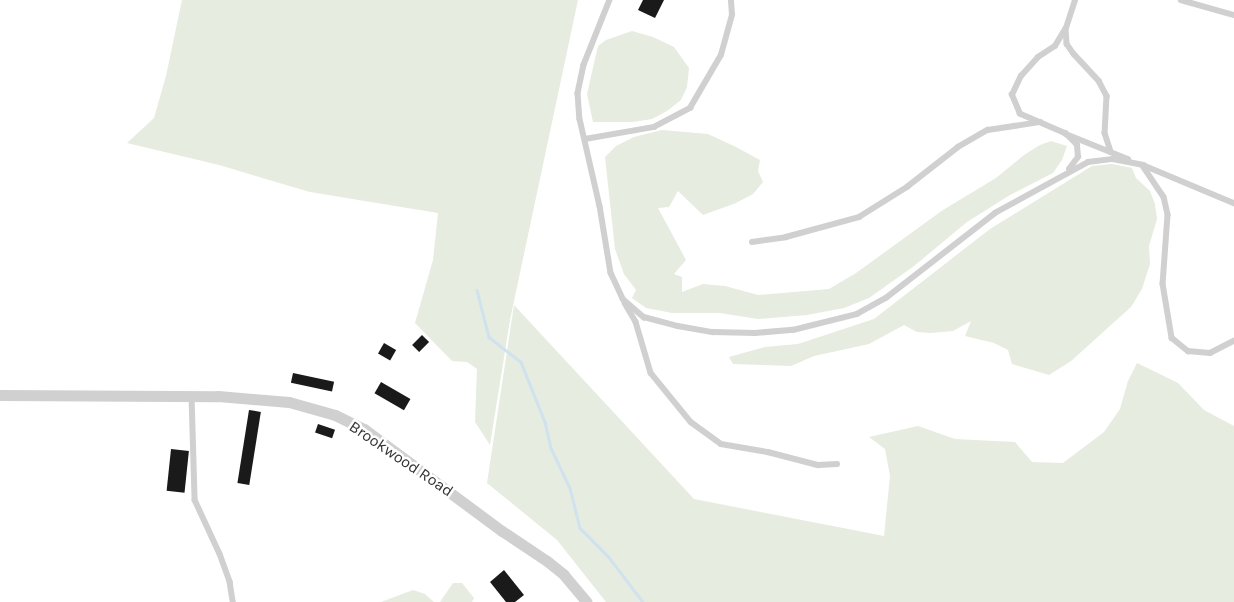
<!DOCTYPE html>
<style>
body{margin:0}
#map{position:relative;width:1234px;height:602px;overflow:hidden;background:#fff;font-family:Karla,sans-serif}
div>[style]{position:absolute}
.green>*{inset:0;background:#e6ecdf}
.stream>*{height:2.5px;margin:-1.25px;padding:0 1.25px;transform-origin:1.25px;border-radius:1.25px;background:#cfe2ee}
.building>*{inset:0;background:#1a1a1a;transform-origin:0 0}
.service>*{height:5.5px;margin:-2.75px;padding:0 2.75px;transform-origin:2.75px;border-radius:2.75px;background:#d0d0d0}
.minor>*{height:11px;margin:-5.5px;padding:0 5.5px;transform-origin:5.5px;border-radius:5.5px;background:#d0d0d0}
span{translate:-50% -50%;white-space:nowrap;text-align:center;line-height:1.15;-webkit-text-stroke:5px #fff;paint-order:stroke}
.street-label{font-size:16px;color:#333}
</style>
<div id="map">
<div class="green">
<div style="clip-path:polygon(182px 0,578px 0,510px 320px,490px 445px,475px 422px,477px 369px,467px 362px,452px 361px,415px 323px,433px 260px,438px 213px,310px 192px,219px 165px,127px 143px,154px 118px,166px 76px)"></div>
<div style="clip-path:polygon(632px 31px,653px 37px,674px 47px,689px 68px,687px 87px,681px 100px,667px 111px,652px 119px,633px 122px,593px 122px,587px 94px,598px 46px,606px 40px)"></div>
<div style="clip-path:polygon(662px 130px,708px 134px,736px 147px,760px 160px,758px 171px,763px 182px,753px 194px,736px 203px,703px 215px,678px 191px,669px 207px,658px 208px,686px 260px,674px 274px,682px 277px,682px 292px,703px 284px,725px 286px,758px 295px,829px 289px,856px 273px,943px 210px,996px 178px,1024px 155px,1040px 145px,1051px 141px,1067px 146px,1062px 160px,1053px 173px,1010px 195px,967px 222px,914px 266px,869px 298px,844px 308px,807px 315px,758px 319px,720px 313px,672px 313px,646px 308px,632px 298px,636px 290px,624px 274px,615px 249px,605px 157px,616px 146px,634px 137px)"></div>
<div style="clip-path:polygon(1112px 164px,1132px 168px,1136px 178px,1150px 191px,1155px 204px,1157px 219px,1149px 246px,1150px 264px,1142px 289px,1131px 307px,1071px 361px,1049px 375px,1012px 364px,1008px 350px,994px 343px,965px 336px,971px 321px,953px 331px,930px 333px,917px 332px,904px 325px,869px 344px,814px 356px,791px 366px,733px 364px,729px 357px,765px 347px,798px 344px,874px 319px,990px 229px,1092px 166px)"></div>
<div style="clip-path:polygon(514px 305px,694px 499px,884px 536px,890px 476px,885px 449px,869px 437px,918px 426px,955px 439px,1015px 442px,1032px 462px,1063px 463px,1104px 432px,1120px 409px,1128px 381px,1137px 363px,1178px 383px,1204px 410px,1234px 426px,1234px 602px,606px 602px,557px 540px,487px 483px)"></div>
<div style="clip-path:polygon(453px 583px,462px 583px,474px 598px,472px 602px,440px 602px)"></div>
<div style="clip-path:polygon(413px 590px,425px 594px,434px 602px,381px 602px)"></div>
</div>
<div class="stream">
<div style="left:477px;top:290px;width:49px;rotate:75.7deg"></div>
<div style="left:489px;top:337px;width:41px;rotate:38deg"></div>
<div style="left:521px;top:362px;width:65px;rotate:68.2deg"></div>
<div style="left:545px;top:422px;width:27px;rotate:77deg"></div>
<div style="left:551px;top:448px;width:44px;rotate:64.6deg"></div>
<div style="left:570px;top:488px;width:41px;rotate:76deg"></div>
<div style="left:580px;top:528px;width:40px;rotate:45deg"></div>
<div style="left:608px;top:556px;width:58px;rotate:52.7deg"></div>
</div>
<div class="building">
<div style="clip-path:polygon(643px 0,664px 0,655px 18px,638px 10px)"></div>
<div style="left:422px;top:335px;width:10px;height:14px;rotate:45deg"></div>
<div style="left:384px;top:343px;width:14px;height:12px;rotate:30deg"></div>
<div style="left:293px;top:373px;width:42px;height:10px;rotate:12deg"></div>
<div style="left:381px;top:382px;width:34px;height:13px;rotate:30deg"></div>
<div style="left:249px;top:410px;width:12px;height:74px;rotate:9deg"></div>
<div style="left:318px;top:424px;width:18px;height:9px;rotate:19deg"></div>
<div style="left:171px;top:449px;width:18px;height:42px;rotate:6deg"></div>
<div style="clip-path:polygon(504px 570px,524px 595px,515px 602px,506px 602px,490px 582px)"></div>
</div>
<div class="service">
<div style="left:610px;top:0;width:70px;rotate:111.8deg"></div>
<div style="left:584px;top:65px;width:29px;rotate:102deg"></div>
<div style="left:578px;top:93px;width:26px;rotate:86deg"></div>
<div style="left:580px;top:119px;width:89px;rotate:77.1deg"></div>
<div style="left:600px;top:206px;width:68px;rotate:80.7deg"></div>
<div style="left:611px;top:273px;width:29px;rotate:65deg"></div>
<div style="left:623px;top:299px;width:28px;rotate:41deg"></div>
<div style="left:644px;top:317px;width:35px;rotate:15deg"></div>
<div style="left:678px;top:326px;width:36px;rotate:10deg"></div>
<div style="left:713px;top:332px;width:42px;rotate:1.4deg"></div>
<div style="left:755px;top:333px;width:38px;rotate:-5deg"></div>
<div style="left:793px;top:330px;width:66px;rotate:-14deg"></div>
<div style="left:857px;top:314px;width:33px;rotate:-29deg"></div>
<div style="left:886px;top:298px;width:138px;rotate:-37.9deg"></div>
<div style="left:995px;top:213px;width:106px;rotate:-28.7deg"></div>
<div style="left:1088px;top:162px;width:25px;rotate:-7deg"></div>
<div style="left:1113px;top:159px;width:31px;rotate:11deg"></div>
<div style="left:1143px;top:165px;width:99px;rotate:22.7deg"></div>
<div style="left:1181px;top:0;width:55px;rotate:15.8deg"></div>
<div style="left:1066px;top:29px;width:15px;rotate:86deg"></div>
<div style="left:1067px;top:44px;width:12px;rotate:55deg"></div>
<div style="left:1074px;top:54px;width:37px;rotate:47deg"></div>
<div style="left:1099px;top:81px;width:17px;rotate:62deg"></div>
<div style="left:1107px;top:96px;width:37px;rotate:93deg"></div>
<div style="left:1105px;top:133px;width:20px;rotate:72deg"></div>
<div style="left:1066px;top:134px;width:67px;rotate:22deg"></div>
<div style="left:585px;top:139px;width:70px;rotate:-9.9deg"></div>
<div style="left:654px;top:127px;width:41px;rotate:-27.8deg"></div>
<div style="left:690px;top:108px;width:61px;rotate:-59.7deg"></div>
<div style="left:721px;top:55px;width:41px;rotate:-74.6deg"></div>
<div style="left:732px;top:15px;width:15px;rotate:-94deg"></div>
<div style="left:1143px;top:166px;width:37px;rotate:56deg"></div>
<div style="left:1164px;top:197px;width:18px;rotate:77deg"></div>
<div style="left:1168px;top:215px;width:69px;rotate:94.1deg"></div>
<div style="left:1163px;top:284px;width:55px;rotate:80.5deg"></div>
<div style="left:1172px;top:338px;width:21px;rotate:39deg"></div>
<div style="left:1188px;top:351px;width:22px;rotate:5deg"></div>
<div style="left:1210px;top:353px;width:27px;rotate:-27deg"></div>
<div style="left:1069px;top:169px;width:15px;rotate:-53deg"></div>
<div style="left:1078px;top:157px;width:12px;rotate:-95deg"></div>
<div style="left:1077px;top:145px;width:16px;rotate:-135deg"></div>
<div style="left:1066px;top:134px;width:50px;rotate:-156.5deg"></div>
<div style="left:1020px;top:114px;width:21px;rotate:-113deg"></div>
<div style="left:1012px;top:95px;width:21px;rotate:-65deg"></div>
<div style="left:1021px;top:76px;width:25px;rotate:-48deg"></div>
<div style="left:1038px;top:57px;width:20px;rotate:-33deg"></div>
<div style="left:1055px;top:46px;width:21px;rotate:-59deg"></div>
<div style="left:1066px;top:28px;width:29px;rotate:-72deg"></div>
<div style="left:752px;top:242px;width:34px;rotate:-8deg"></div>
<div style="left:786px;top:237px;width:76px;rotate:-15.3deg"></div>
<div style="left:859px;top:217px;width:57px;rotate:-32deg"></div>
<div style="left:907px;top:187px;width:65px;rotate:-38.1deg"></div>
<div style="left:958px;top:147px;width:34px;rotate:-30deg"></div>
<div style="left:988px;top:130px;width:53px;rotate:-8.7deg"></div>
<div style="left:625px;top:303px;width:22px;rotate:60deg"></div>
<div style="left:636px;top:322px;width:53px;rotate:73.6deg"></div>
<div style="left:651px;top:373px;width:63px;rotate:50.8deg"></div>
<div style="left:691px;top:422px;width:37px;rotate:36deg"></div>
<div style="left:721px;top:444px;width:48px;rotate:9.7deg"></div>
<div style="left:768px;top:452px;width:52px;rotate:14.6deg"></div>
<div style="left:818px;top:465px;width:19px;rotate:-3deg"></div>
<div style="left:192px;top:396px;width:104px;rotate:88.3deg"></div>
<div style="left:195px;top:500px;width:60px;rotate:65.2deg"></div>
<div style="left:220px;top:554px;width:30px;rotate:70deg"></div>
<div style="left:230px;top:582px;width:20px;rotate:81deg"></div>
</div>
<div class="minor">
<div style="left:0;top:395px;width:218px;rotate:0.3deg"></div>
<div style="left:218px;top:396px;width:71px;rotate:4.8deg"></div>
<div style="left:289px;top:402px;width:48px;rotate:15.8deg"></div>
<div style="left:335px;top:415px;width:32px;rotate:26deg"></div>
<div style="left:364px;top:429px;width:172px;rotate:36.5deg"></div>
<div style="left:502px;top:531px;width:54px;rotate:33.7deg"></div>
<div style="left:547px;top:561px;width:22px;rotate:39deg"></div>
<div style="left:564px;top:575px;width:35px;rotate:50deg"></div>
</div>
<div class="street-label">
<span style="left:401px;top:459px;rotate:34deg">Brookwood Road</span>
</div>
</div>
